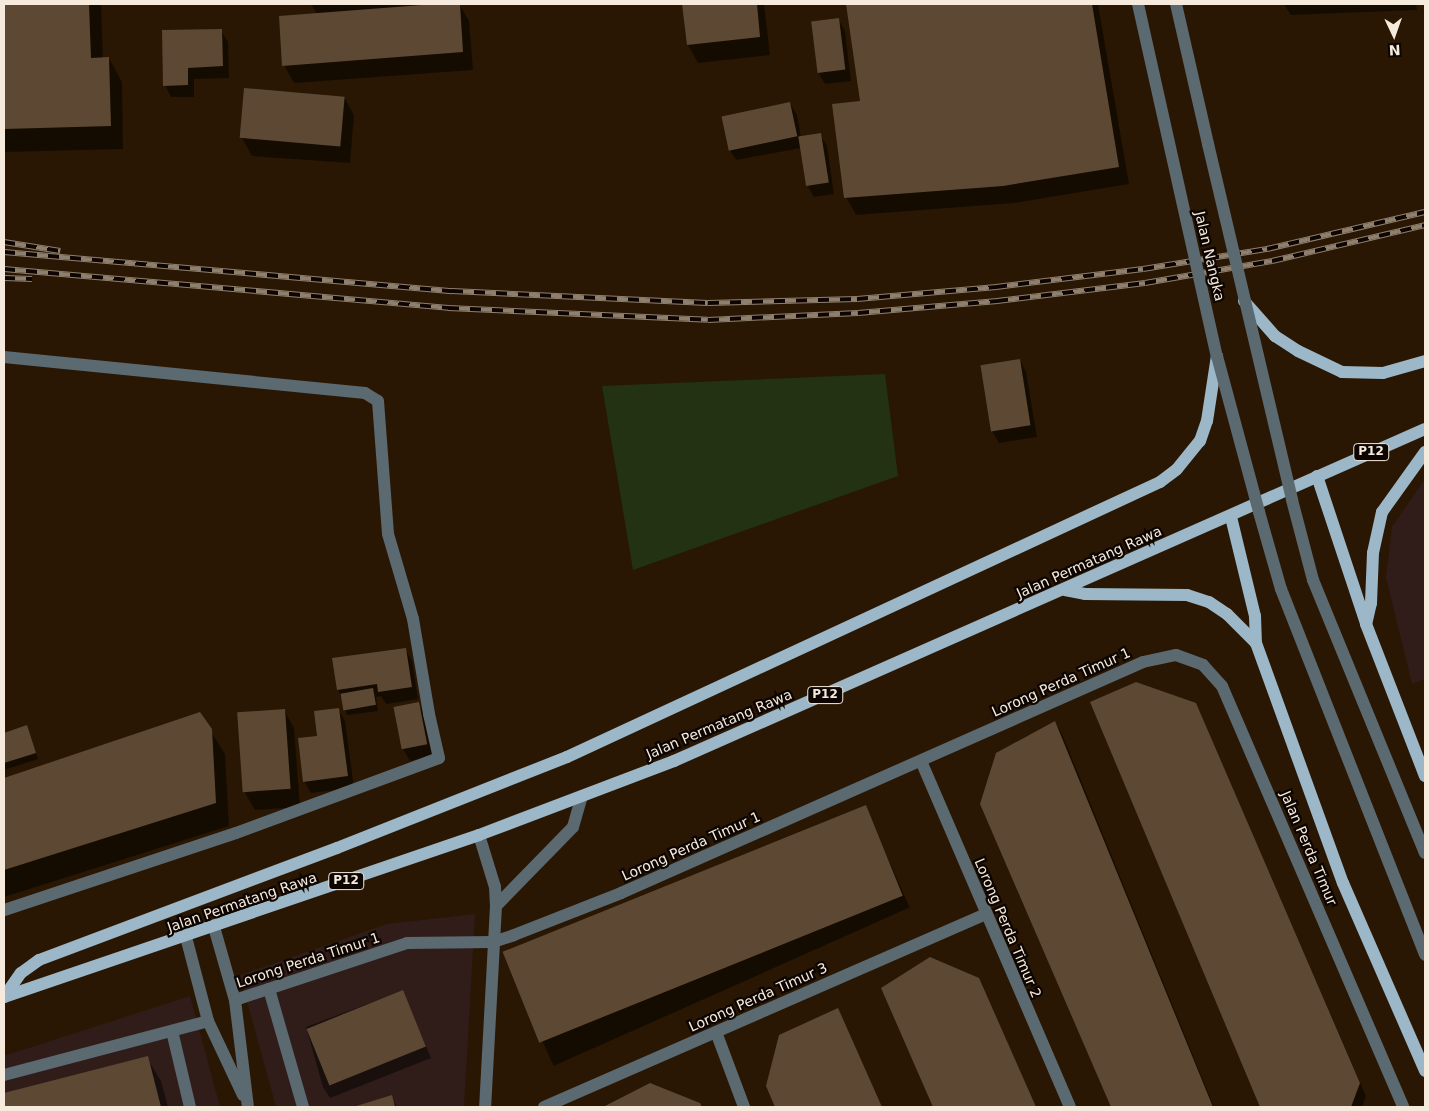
<!DOCTYPE html>
<style>
body{margin:0}
#map{position:relative;width:1429px;height:1111px;overflow:hidden;background:#291703;font-family:"DejaVu Sans",sans-serif}
div>[style]{position:absolute}
.commercial>*{inset:0;background:#301d19}
.green>*{inset:0;background:#223213}
.shadow>*{inset:0;background:#0007;transform-origin:0 0}
.building>*{inset:0;background:#5d4933;transform-origin:0 0}
.minor>*{height:12px;margin:-6px;padding:0 6px;transform-origin:6px;border-radius:6px;background:#5b6970}
.tertiary>*{height:12px;margin:-6px;padding:0 6px;transform-origin:6px;border-radius:6px;background:#5b6970}
.primary>*{height:12px;margin:-6px;padding:0 6px;transform-origin:6px;border-radius:6px;background:#9cb7c7}
.rail>*{height:5.5px;margin-top:-2.75px;transform-origin:0;background:repeating-linear-gradient(90deg,#0c0501 0 11px,#8e7f6e 0 22px);box-sizing:border-box;border-block:1px solid #8e7f6e}
.tertiary-bridge>*{height:12px;margin:-6px;padding:0 6px;transform-origin:6px;border-radius:6px;background:#5b6970}
span{translate:-50% -50%;white-space:nowrap;text-align:center;line-height:1.15;-webkit-text-stroke:4.5px #0c0501;paint-order:stroke}
.shield-label span{padding:1px 4px;background:#0c0501;border:1px solid;border-radius:4px;-webkit-text-stroke-width:0}
.shield-label{font-size:12px;color:#f6eadd;font-weight:700}
.street-label{font-size:14px;color:#f6eadd}
.frame{position:absolute;inset:0;border:5px solid #f6eadd;pointer-events:none}
.north{position:absolute;left:1369px;top:10px;width:50px;height:50px;-webkit-text-stroke:4px #0c0501;paint-order:stroke;rotate:177deg;font-size:14px;font-weight:700;line-height:20px;text-align:center;color:#f6eadd}
.north::after{content:'';display:block;margin:auto;width:18px;height:22px;background:#f6eadd;clip-path:polygon(50% 0,100% 100%,50% 72%,0 100%)}
</style>
<div id="map">
<div class="commercial">
<div style="clip-path:polygon(1425px 479px,1425px 679px,1412px 684px,1386px 577px,1392px 527px)"></div>
<div style="clip-path:polygon(475px 914px,464px 1107px,276px 1107px,240px 975px,387px 924px)"></div>
<div style="clip-path:polygon(190px 996px,220px 1107px,4px 1107px,4px 1056px)"></div>
</div>
<div class="green">
<div style="clip-path:polygon(885px 374px,898px 476px,633px 570px,602px 386px)"></div>
</div>
<div class="shadow">
<div style="clip-path:polygon(4px 4px,101px 4px,103px 59px,109px 58px,122px 82px,123px 149px,4px 152px)"></div>
<div style="clip-path:polygon(311px 4px,459px 4px,469px 21px,473px 70px,294px 83px,284px 65px,317px 14px)"></div>
<div style="clip-path:polygon(684px 4px,764px 4px,770px 55px,698px 63px,688px 45px)"></div>
<div style="clip-path:polygon(847px 4px,1098px 4px,1129px 184px,1014px 203px,856px 215px,846px 197px,862px 102px)"></div>
<div style="clip-path:polygon(1284px 4px,1416px 4px,1417px 10px,1291px 15px)"></div>
<div style="clip-path:polygon(838px 19px,845px 31px,851px 81px,825px 84px,818px 72px)"></div>
<div style="clip-path:polygon(221px 30px,228px 42px,229px 78px,194px 79px,194px 97px,171px 97px,165px 85px)"></div>
<div style="clip-path:polygon(344px 97px,354px 115px,350px 163px,252px 156px,242px 138px)"></div>
<div style="clip-path:polygon(790px 103px,797px 115px,801px 137px,820px 134px,827px 146px,834px 194px,814px 197px,807px 185px,801px 148px,736px 160px,729px 149px)"></div>
<div style="clip-path:polygon(1020px 360px,1026px 372px,1037px 437px,999px 443px,992px 431px)"></div>
<div style="clip-path:polygon(405px 649px,412px 661px,418px 699px,386px 704px,381px 696px,376px 697px,378px 711px,347px 715px,338px 689px)"></div>
<div style="clip-path:polygon(1092px 703px,1196px 704px,1366px 1096px,1362px 1107px,1261px 1107px)"></div>
<div style="clip-path:polygon(418px 704px,425px 715px,433px 756px,410px 761px,403px 749px)"></div>
<div style="clip-path:polygon(338px 709px,345px 721px,354px 788px,311px 793px,304px 781px,318px 737px)"></div>
<div style="clip-path:polygon(284px 710px,294px 728px,300px 807px,255px 810px,245px 793px)"></div>
<div style="clip-path:polygon(199px 713px,225px 754px,229px 826px,4px 897px,4px 779px)"></div>
<div style="clip-path:polygon(1055px 722px,1062px 734px,1214px 1107px,1113px 1107px,981px 804px)"></div>
<div style="clip-path:polygon(27px 727px,38px 759px,4px 770px,4px 734px)"></div>
<div style="left:865px;top:807px;width:110px;height:390px;rotate:66deg"></div>
<div style="clip-path:polygon(883px 989px,982px 989px,1035px 1107px,934px 1107px)"></div>
<div style="clip-path:polygon(402px 991px,431px 1058px,330px 1098px,323px 1087px,306px 1027px)"></div>
<div style="clip-path:polygon(838px 1010px,882px 1107px,776px 1107px,767px 1086px)"></div>
<div style="clip-path:polygon(147px 1058px,161px 1081px,168px 1107px,4px 1107px,4px 1095px)"></div>
<div style="clip-path:polygon(651px 1085px,699px 1104px,701px 1107px,606px 1107px)"></div>
<div style="clip-path:polygon(391px 1097px,397px 1107px,356px 1107px)"></div>
</div>
<div class="building">
<div style="clip-path:polygon(4px 4px,89px 4px,91px 58px,109px 57px,111px 126px,4px 129px)"></div>
<div style="clip-path:polygon(435px 4px,460px 4px,463px 52px,282px 66px,279px 16px)"></div>
<div style="clip-path:polygon(682px 4px,757px 4px,760px 37px,687px 45px)"></div>
<div style="clip-path:polygon(846px 4px,1092px 4px,1119px 167px,1003px 186px,844px 198px,832px 104px,860px 101px)"></div>
<div style="left:839px;top:18px;width:52px;height:28px;rotate:83deg"></div>
<div style="clip-path:polygon(222px 29px,223px 66px,188px 68px,188px 85px,163px 86px,162px 30px)"></div>
<div style="left:244px;top:88px;width:101px;height:50px;rotate:5deg"></div>
<div style="left:790px;top:102px;width:35px;height:70px;rotate:78deg"></div>
<div style="left:821px;top:133px;width:50px;height:23px;rotate:81deg"></div>
<div style="left:1020px;top:359px;width:67px;height:40px;rotate:81deg"></div>
<div style="clip-path:polygon(406px 648px,412px 687px,378px 692px,377px 684px,337px 690px,332px 658px)"></div>
<div style="clip-path:polygon(1136px 682px,1196px 703px,1360px 1083px,1351px 1107px,1260px 1107px,1090px 702px)"></div>
<div style="left:373px;top:688px;width:17px;height:33px;rotate:80deg"></div>
<div style="left:419px;top:702px;width:43px;height:26px;rotate:79deg"></div>
<div style="clip-path:polygon(339px 708px,348px 776px,303px 782px,298px 738px,317px 736px,314px 711px)"></div>
<div style="left:285px;top:709px;width:80px;height:48px;rotate:86deg"></div>
<div style="clip-path:polygon(200px 712px,212px 729px,216px 803px,4px 870px,4px 778px)"></div>
<div style="clip-path:polygon(1055px 721px,1213px 1107px,1111px 1107px,980px 804px,996px 753px)"></div>
<div style="clip-path:polygon(27px 725px,36px 753px,4px 763px,4px 733px)"></div>
<div style="left:866px;top:805px;width:98px;height:392px;rotate:68deg"></div>
<div style="clip-path:polygon(930px 957px,979px 978px,1036px 1107px,933px 1107px,881px 988px)"></div>
<div style="left:403px;top:990px;width:61px;height:104px;rotate:68deg"></div>
<div style="clip-path:polygon(838px 1008px,882px 1107px,775px 1107px,766px 1086px,779px 1035px)"></div>
<div style="clip-path:polygon(148px 1056px,161px 1107px,4px 1107px,4px 1093px)"></div>
<div style="clip-path:polygon(650px 1083px,700px 1103px,702px 1107px,603px 1107px)"></div>
<div style="clip-path:polygon(392px 1095px,395px 1107px,353px 1107px)"></div>
</div>
<div class="minor">
<div style="left:4px;top:357px;width:363px;rotate:5.7deg"></div>
<div style="left:365px;top:393px;width:15px;rotate:32deg"></div>
<div style="left:378px;top:401px;width:133px;rotate:85.7deg"></div>
<div style="left:388px;top:534px;width:89px;rotate:73.6deg"></div>
<div style="left:413px;top:619px;width:96px;rotate:80.4deg"></div>
<div style="left:429px;top:714px;width:45px;rotate:77.2deg"></div>
<div style="left:439px;top:758px;width:216px;rotate:159.7deg"></div>
<div style="left:236px;top:833px;width:244px;rotate:161.6deg"></div>
<div style="left:921px;top:761px;width:377px;rotate:66.7deg"></div>
<div style="left:479px;top:835px;width:54px;rotate:72.9deg"></div>
<div style="left:495px;top:887px;width:19px;rotate:87deg"></div>
<div style="left:496px;top:906px;width:201px;rotate:93.1deg"></div>
<div style="left:496px;top:906px;width:110px;rotate:-45.7deg"></div>
<div style="left:573px;top:827px;width:32px;rotate:-74deg"></div>
<div style="left:214px;top:927px;width:76px;rotate:74deg"></div>
<div style="left:235px;top:1000px;width:108px;rotate:83.1deg"></div>
<div style="left:186px;top:937px;width:87px;rotate:75.3deg"></div>
<div style="left:208px;top:1021px;width:82px;rotate:64.7deg"></div>
<div style="left:269px;top:989px;width:123px;rotate:73.9deg"></div>
<div style="left:235px;top:1000px;width:181px;rotate:-18.3deg"></div>
<div style="left:407px;top:943px;width:86px;rotate:-0.7deg"></div>
<div style="left:493px;top:942px;width:22px;rotate:-18deg"></div>
<div style="left:514px;top:935px;width:115px;rotate:-21.4deg"></div>
<div style="left:621px;top:893px;width:571px;rotate:-23.87deg"></div>
<div style="left:1143px;top:662px;width:34px;rotate:-12deg"></div>
<div style="left:1176px;top:655px;width:29px;rotate:20deg"></div>
<div style="left:1203px;top:665px;width:28px;rotate:48deg"></div>
<div style="left:1222px;top:686px;width:458px;rotate:66.7deg"></div>
<div style="left:172px;top:1031px;width:78px;rotate:76.7deg"></div>
<div style="left:716px;top:1032px;width:80px;rotate:69.5deg"></div>
<div style="left:4px;top:1075px;width:211px;rotate:-14.8deg"></div>
<div style="left:544px;top:1107px;width:481px;rotate:-23.6deg"></div>
</div>
<div class="tertiary">
<div style="left:1176px;top:4px;width:144px;rotate:77.1deg"></div>
<div style="left:1292px;top:500px;width:83px;rotate:75.3deg"></div>
<div style="left:1313px;top:580px;width:295px;rotate:67.7deg"></div>
<div style="left:1259px;top:512px;width:80px;rotate:74.1deg"></div>
<div style="left:1281px;top:589px;width:393px;rotate:68.5deg"></div>
</div>
<div class="primary">
<div style="left:1244px;top:301px;width:47px;rotate:48.5deg"></div>
<div style="left:1275px;top:336px;width:27px;rotate:33deg"></div>
<div style="left:1298px;top:351px;width:49px;rotate:25.5deg"></div>
<div style="left:1342px;top:372px;width:41px;rotate:1.4deg"></div>
<div style="left:1383px;top:373px;width:44px;rotate:-15.9deg"></div>
<div style="left:1425px;top:452px;width:74px;rotate:125.6deg"></div>
<div style="left:1382px;top:512px;width:42px;rotate:102.4deg"></div>
<div style="left:1373px;top:553px;width:50px;rotate:92.3deg"></div>
<div style="left:1371px;top:603px;width:22px;rotate:103deg"></div>
<div style="left:1366px;top:624px;width:163px;rotate:68.8deg"></div>
<div style="left:1317px;top:476px;width:155px;rotate:71.6deg"></div>
<div style="left:1231px;top:517px;width:102px;rotate:76.4deg"></div>
<div style="left:1255px;top:616px;width:27px;rotate:88deg"></div>
<div style="left:1065px;top:590px;width:20px;rotate:11deg"></div>
<div style="left:1085px;top:594px;width:102px;rotate:0.6deg"></div>
<div style="left:1187px;top:595px;width:23px;rotate:18deg"></div>
<div style="left:1209px;top:602px;width:22px;rotate:34deg"></div>
<div style="left:1227px;top:614px;width:41px;rotate:45deg"></div>
<div style="left:1256px;top:643px;width:255px;rotate:70.1deg"></div>
<div style="left:1343px;top:883px;width:205px;rotate:66.4deg"></div>
<div style="left:4px;top:997px;width:502px;rotate:-18.83deg"></div>
<div style="left:479px;top:835px;width:209px;rotate:-20.8deg"></div>
<div style="left:674px;top:761px;width:821px;rotate:-23.85deg"></div>
<div style="left:4px;top:997px;width:29px;rotate:-55deg"></div>
<div style="left:21px;top:973px;width:22px;rotate:-36deg"></div>
<div style="left:39px;top:960px;width:318px;rotate:-20.6deg"></div>
<div style="left:337px;top:848px;width:247px;rotate:-21.6deg"></div>
<div style="left:567px;top:757px;width:654px;rotate:-24.88deg"></div>
<div style="left:1160px;top:482px;width:21px;rotate:-37deg"></div>
<div style="left:1177px;top:469px;width:36px;rotate:-51deg"></div>
<div style="left:1200px;top:441px;width:21px;rotate:-71deg"></div>
<div style="left:1207px;top:421px;width:66px;rotate:-81.3deg"></div>
</div>
<div class="rail">
<div style="left:4px;top:242px;width:57px;rotate:9.1deg"></div>
<div style="left:4px;top:252px;width:450px;rotate:5deg"></div>
<div style="left:452px;top:291px;width:256px;rotate:2.7deg"></div>
<div style="left:708px;top:303px;width:149px;rotate:-1.5deg"></div>
<div style="left:857px;top:299px;width:140px;rotate:-4.9deg"></div>
<div style="left:996px;top:287px;width:148px;rotate:-7deg"></div>
<div style="left:1143px;top:269px;width:126px;rotate:-9.2deg"></div>
<div style="left:1267px;top:249px;width:162px;rotate:-13.2deg"></div>
<div style="left:4px;top:269px;width:446px;rotate:5deg"></div>
<div style="left:448px;top:308px;width:260px;rotate:2.6deg"></div>
<div style="left:708px;top:320px;width:150px;rotate:-2.7deg"></div>
<div style="left:858px;top:313px;width:140px;rotate:-4.9deg"></div>
<div style="left:997px;top:301px;width:149px;rotate:-6.9deg"></div>
<div style="left:1145px;top:283px;width:129px;rotate:-9.8deg"></div>
<div style="left:1272px;top:261px;width:157px;rotate:-13.2deg"></div>
<div style="left:4px;top:278px;width:28px;rotate:2deg"></div>
</div>
<div class="tertiary-bridge">
<div style="left:1138px;top:4px;width:361px;rotate:77.4deg"></div>
<div style="left:1217px;top:356px;width:162px;rotate:74.9deg"></div>
<div style="left:1208px;top:144px;width:366px;rotate:76.7deg"></div>
</div>
<div class="shield-label">
<span style="left:1371px;top:452px">P12</span>
<span style="left:825px;top:695px">P12</span>
<span style="left:346px;top:881px">P12</span>
</div>
<div class="street-label">
<span style="left:1210px;top:256px;rotate:77deg">Jalan Nangka</span>
<span style="left:1089px;top:562px;rotate:-24deg">Jalan Permatang Rawa</span>
<span style="left:1061px;top:682px;rotate:-24deg">Lorong Perda Timur 1</span>
<span style="left:719px;top:724px;rotate:-23deg">Jalan Permatang Rawa</span>
<span style="left:691px;top:846px;rotate:-24deg">Lorong Perda Timur 1</span>
<span style="left:1309px;top:848px;rotate:67deg">Jalan Perda Timur</span>
<span style="left:242px;top:902px;rotate:-19deg">Jalan Permatang Rawa</span>
<span style="left:1008px;top:928px;rotate:67deg">Lorong Perda Timur 2</span>
<span style="left:308px;top:960px;rotate:-18deg">Lorong Perda Timur 1</span>
<span style="left:758px;top:997px;rotate:-24deg">Lorong Perda Timur 3</span>
</div>
<div class="frame"></div>
<div class="north">N</div>
</div>
